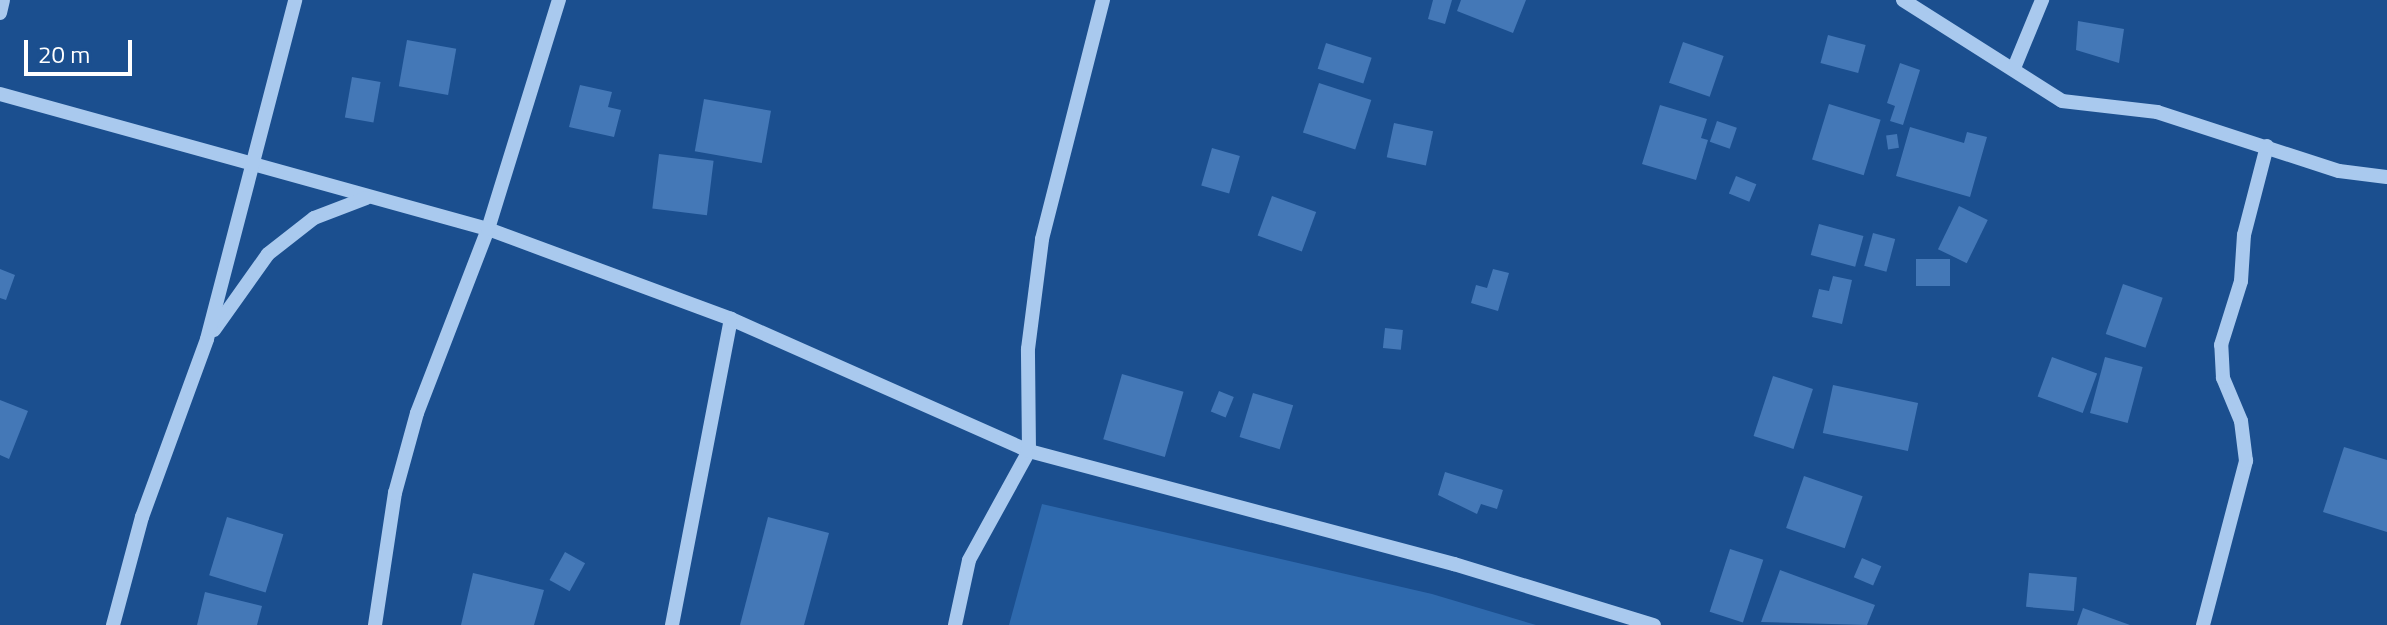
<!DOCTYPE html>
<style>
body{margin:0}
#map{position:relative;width:2387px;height:625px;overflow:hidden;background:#1b4f8f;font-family:"Titillium Web",sans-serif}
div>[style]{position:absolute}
.green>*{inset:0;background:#2e69ad}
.building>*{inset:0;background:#4478b7;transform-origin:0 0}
.minor>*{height:14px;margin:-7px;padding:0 7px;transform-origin:7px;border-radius:7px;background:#a9c9ee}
span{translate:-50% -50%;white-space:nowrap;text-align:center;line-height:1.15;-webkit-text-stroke:7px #1b4f8f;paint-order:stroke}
.scale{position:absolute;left:24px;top:40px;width:108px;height:36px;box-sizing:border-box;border:4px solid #fff;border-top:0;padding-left:10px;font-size:24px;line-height:28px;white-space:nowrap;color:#fff;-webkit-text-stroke:6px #1b4f8f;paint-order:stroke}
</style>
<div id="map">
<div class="green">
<div style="clip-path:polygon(1042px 504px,1432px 594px,1536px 625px,1009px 625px)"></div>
</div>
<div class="building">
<div style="clip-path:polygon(1433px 0,1452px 0,1445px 24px,1428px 19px)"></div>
<div style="clip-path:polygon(1461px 0,1526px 0,1513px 33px,1457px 11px)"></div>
<div style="clip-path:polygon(2078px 21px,2124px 29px,2119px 63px,2076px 50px)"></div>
<div style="left:1828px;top:35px;width:39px;height:29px;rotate:15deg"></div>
<div style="left:407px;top:40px;width:50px;height:47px;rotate:10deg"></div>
<div style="left:1683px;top:42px;width:43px;height:43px;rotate:19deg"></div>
<div style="left:1326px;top:43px;width:48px;height:27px;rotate:18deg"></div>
<div style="clip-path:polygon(1900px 63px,1920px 70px,1903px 125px,1890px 121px,1895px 106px,1887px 103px)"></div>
<div style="left:352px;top:77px;width:29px;height:41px;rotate:10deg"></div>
<div style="left:1319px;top:83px;width:55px;height:52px;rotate:18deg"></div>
<div style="clip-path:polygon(580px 85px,612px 92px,608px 107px,621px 110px,614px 137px,569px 127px)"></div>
<div style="left:704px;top:99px;width:68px;height:53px;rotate:10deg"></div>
<div style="left:1829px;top:104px;width:54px;height:58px;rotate:17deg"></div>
<div style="clip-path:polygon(1660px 105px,1707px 119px,1701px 138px,1708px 140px,1696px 180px,1642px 164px)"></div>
<div style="left:1717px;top:121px;width:21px;height:22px;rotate:19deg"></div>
<div style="left:1394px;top:123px;width:40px;height:35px;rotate:12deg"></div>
<div style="clip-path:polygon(1910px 127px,1964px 143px,1967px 132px,1987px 137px,1970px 197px,1896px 176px)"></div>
<div style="left:1897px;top:134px;width:14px;height:11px;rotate:82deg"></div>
<div style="left:1212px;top:148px;width:29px;height:39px;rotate:16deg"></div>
<div style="left:659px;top:154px;width:55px;height:55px;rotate:7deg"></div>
<div style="left:1736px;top:176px;width:22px;height:19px;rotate:22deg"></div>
<div style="left:1272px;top:196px;width:47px;height:42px;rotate:20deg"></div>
<div style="left:1959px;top:206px;width:32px;height:48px;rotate:26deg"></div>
<div style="left:1819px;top:224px;width:46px;height:32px;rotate:15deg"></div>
<div style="left:1873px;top:233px;width:23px;height:34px;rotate:15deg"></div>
<div style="left:1950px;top:259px;width:27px;height:34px;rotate:90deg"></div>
<div style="clip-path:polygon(0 269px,15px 275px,6px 300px,0 298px)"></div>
<div style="clip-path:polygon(1493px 269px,1509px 273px,1498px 311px,1471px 303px,1476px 285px,1487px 288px)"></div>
<div style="clip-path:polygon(1833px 276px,1852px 280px,1842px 324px,1812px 317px,1819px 289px,1829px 291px)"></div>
<div style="left:2123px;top:284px;width:42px;height:53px;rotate:19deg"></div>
<div style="left:1385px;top:328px;width:18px;height:20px;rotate:6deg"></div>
<div style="left:2052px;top:357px;width:48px;height:42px;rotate:20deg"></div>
<div style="left:2105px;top:357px;width:39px;height:58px;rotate:15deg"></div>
<div style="left:1122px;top:374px;width:64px;height:68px;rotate:16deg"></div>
<div style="left:1773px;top:376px;width:42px;height:63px;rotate:18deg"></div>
<div style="left:1833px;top:385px;width:87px;height:49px;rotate:12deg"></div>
<div style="left:1219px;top:391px;width:16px;height:22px;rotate:22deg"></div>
<div style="left:1253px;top:393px;width:42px;height:46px;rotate:17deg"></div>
<div style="clip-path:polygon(0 400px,28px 411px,9px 459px,0 455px)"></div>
<div style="clip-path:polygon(2344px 447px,2387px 460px,2387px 532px,2323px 512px)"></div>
<div style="clip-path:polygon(1445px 472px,1503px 490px,1497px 509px,1481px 504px,1477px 514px,1438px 495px)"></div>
<div style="left:1804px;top:476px;width:62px;height:55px;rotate:19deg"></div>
<div style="left:227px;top:517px;width:59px;height:61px;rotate:17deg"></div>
<div style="clip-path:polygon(768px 517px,829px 533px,804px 625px,740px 625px)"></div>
<div style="left:1730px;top:549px;width:35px;height:66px;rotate:18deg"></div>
<div style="left:565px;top:552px;width:23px;height:32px;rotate:29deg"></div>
<div style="left:1862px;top:558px;width:21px;height:21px;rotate:23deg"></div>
<div style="clip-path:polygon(1780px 570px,1875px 605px,1867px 625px,1761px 622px)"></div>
<div style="clip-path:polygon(473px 573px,544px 590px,534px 625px,461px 625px)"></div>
<div style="left:2029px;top:573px;width:48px;height:34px;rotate:5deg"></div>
<div style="clip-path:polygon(205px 592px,262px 606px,257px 625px,197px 625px)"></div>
<div style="clip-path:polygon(2083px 608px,2130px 625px,2077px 625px)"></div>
</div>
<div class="minor">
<div style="left:1903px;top:0;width:188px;rotate:32.4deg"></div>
<div style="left:2062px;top:101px;width:96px;rotate:6.6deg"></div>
<div style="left:2157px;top:112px;width:191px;rotate:18deg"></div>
<div style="left:2339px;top:171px;width:48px;rotate:7.1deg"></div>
<div style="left:0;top:13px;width:13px;rotate:-77deg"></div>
<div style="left:2014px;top:68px;width:74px;rotate:-67.6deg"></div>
<div style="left:0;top:94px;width:506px;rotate:15.46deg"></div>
<div style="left:488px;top:229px;width:259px;rotate:20.3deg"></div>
<div style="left:731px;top:319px;width:326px;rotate:23.9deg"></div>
<div style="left:1029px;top:451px;width:440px;rotate:14.9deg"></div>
<div style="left:1454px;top:564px;width:209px;rotate:17deg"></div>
<div style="left:214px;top:330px;width:93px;rotate:-54.6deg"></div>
<div style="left:268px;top:254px;width:58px;rotate:-38deg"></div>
<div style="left:314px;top:218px;width:56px;rotate:-21deg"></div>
<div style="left:113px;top:625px;width:112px;rotate:-75deg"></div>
<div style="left:142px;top:517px;width:189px;rotate:-69.9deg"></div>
<div style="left:207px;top:339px;width:350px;rotate:-75.4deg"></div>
<div style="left:375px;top:625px;width:134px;rotate:-81.4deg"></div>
<div style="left:395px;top:493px;width:83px;rotate:-74.6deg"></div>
<div style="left:417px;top:413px;width:197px;rotate:-68.9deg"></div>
<div style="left:488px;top:229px;width:240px;rotate:-72.8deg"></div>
<div style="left:672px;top:625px;width:312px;rotate:-79.1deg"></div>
<div style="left:955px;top:625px;width:66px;rotate:-77.8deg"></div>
<div style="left:969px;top:560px;width:124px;rotate:-61.2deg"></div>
<div style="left:1029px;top:451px;width:102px;rotate:-90.6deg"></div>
<div style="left:1028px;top:349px;width:111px;rotate:-82.7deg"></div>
<div style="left:1042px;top:239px;width:247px;rotate:-75.7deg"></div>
<div style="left:2203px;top:625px;width:170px;rotate:-75.3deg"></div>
<div style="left:2246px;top:461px;width:40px;rotate:-97.1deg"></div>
<div style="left:2241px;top:421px;width:47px;rotate:-112.7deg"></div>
<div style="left:2223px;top:378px;width:33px;rotate:-93deg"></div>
<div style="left:2221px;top:345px;width:67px;rotate:-72.6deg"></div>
<div style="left:2241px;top:281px;width:46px;rotate:-86.3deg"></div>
<div style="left:2244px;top:235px;width:92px;rotate:-75.5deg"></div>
</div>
<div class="scale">20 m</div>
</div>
